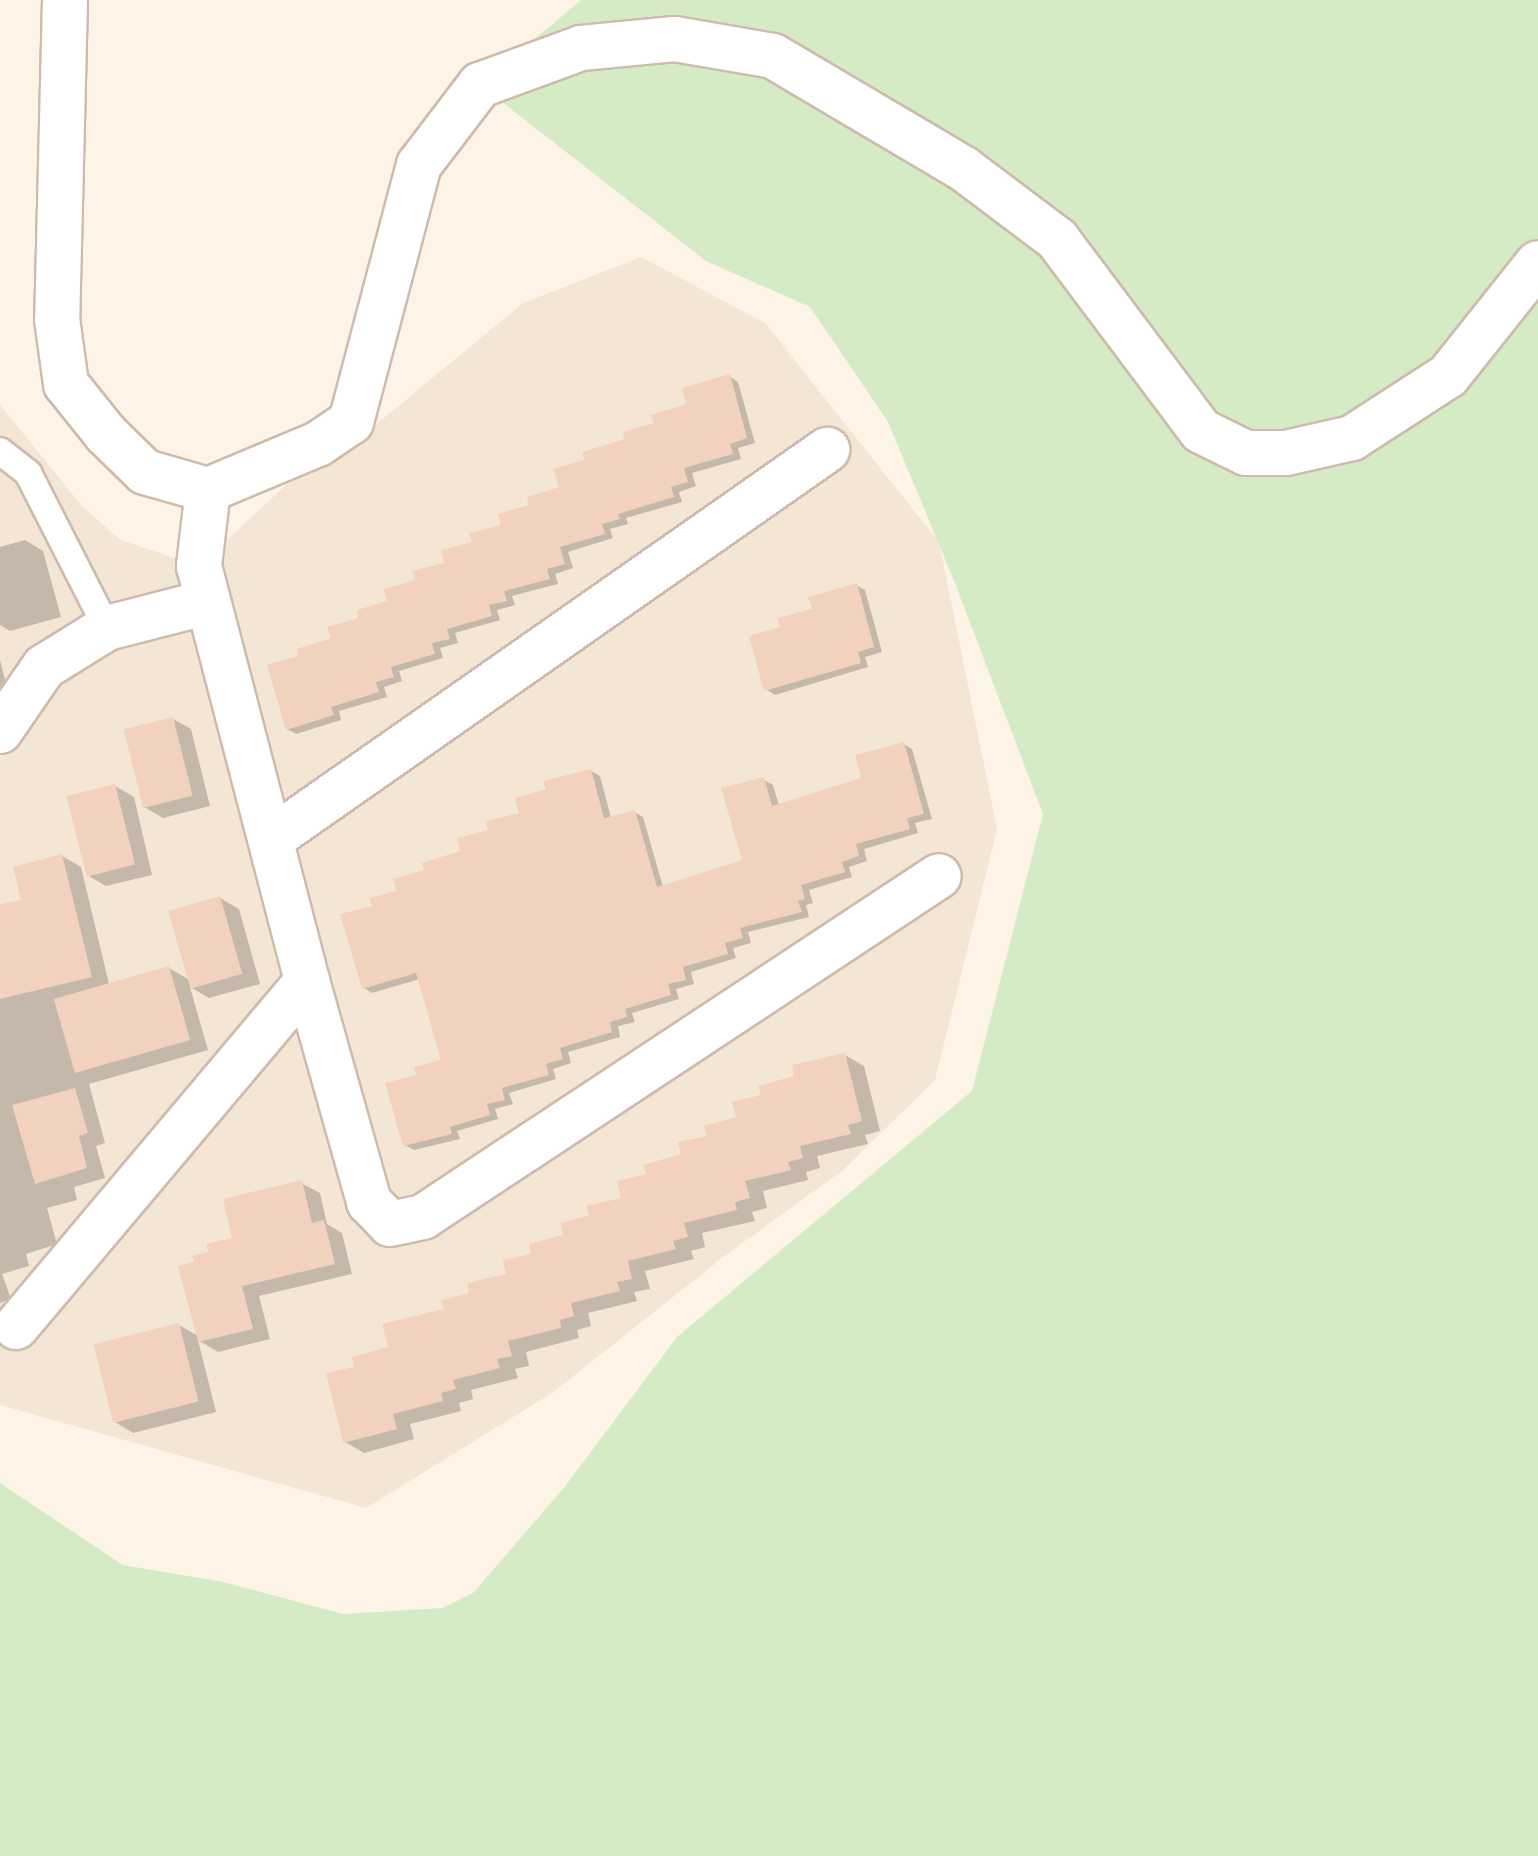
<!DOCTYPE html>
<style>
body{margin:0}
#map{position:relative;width:1538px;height:1856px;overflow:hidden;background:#fdf4e7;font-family:Montserrat,sans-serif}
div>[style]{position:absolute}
.residential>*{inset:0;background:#f4e6d5}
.green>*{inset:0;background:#d5ebc5}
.shadow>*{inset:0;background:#0003}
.building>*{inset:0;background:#f2d2be;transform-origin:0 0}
.roads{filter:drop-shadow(2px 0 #cfbbad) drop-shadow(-2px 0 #cfbbad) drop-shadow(0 2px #cfbbad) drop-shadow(0 -2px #cfbbad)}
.service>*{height:26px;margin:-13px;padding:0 13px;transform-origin:13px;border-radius:13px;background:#fff}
.minor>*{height:44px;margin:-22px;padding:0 22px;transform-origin:22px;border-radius:22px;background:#fff}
span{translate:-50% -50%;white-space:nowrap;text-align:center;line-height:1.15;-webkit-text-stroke:6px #fff8ed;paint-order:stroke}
</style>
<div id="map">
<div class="residential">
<div style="clip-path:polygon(641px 257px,765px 323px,939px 542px,997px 829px,935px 1080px,842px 1171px,730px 1252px,552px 1393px,366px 1508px,0 1405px,0 405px,82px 506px,121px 540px,199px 566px,287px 484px,326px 466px,523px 303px)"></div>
</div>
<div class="green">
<div style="clip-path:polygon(581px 0,1538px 0,1538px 1856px,0 1856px,0 1483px,123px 1565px,223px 1582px,343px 1614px,443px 1608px,473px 1593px,563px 1489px,677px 1337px,972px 1091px,1043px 814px,953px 578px,888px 422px,810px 307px,706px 261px,480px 85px)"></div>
</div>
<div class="shadow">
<div style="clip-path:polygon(729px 376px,738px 382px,755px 443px,738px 448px,741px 459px,692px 473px,696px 486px,679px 492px,682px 502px,626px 518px,628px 524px,610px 529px,613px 538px,568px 552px,573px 568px,555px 574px,558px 584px,512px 596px,515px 605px,497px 610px,500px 620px,455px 633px,458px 643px,440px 648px,443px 658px,399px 671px,402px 681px,384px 687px,387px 697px,339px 711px,341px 720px,296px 734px,287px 729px,301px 658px,561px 489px,587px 461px,689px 405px)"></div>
<div style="clip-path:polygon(25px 540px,43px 551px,61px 617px,10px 631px,0 625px,0 547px)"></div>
<div style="clip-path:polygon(856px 585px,865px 590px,882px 652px,865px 657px,868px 667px,775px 695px,766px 689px,782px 628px)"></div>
<div style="clip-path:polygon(0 660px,7px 687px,0 689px)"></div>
<div style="clip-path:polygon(173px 719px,191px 729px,210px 806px,163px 818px,144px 807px)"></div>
<div style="clip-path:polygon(904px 744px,912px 749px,932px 819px,915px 823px,918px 833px,864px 849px,867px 861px,849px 867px,852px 877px,809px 890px,813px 903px,806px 905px,809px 917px,748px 932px,751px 943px,733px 948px,736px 958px,691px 972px,694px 984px,676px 989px,679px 999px,632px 1013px,635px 1022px,618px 1026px,620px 1037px,568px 1052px,571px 1063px,553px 1069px,556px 1079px,509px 1093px,513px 1104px,495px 1109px,498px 1119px,457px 1131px,460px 1139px,414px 1150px,405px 1145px,419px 1077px,444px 1061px,420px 979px,372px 993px,364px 988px,374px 908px,521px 814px,548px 790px,591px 771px,600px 776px,611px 818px,634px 812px,643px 817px,663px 887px,744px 861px,764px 780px,773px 785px,779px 806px,864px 779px)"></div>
<div style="clip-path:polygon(115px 786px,134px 797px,152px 875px,106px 886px,87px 875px)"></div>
<div style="clip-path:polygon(62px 856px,81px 867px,109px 984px,169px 968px,188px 979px,220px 898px,239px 909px,260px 984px,209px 998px,190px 987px,208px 1050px,89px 1084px,105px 1143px,96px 1146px,105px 1178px,74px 1187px,77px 1200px,47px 1208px,57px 1244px,26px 1254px,29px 1266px,2px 1274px,11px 1299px,0 1303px,0 906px,23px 901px)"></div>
<div style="clip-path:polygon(845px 1055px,864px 1066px,880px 1131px,865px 1135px,868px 1144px,817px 1156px,820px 1168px,806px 1172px,808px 1180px,763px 1191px,767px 1208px,752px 1212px,755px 1221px,702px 1233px,705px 1247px,691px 1251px,694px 1259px,645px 1271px,650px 1289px,634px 1292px,637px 1301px,588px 1313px,591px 1326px,577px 1330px,579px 1338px,526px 1352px,529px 1366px,515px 1369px,518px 1378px,471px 1390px,473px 1399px,459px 1403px,461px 1411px,410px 1424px,414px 1439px,364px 1453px,345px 1442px,356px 1368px,471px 1294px,509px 1275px,533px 1255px,624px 1199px,648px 1176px,738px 1119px,763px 1097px)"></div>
<div style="clip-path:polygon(301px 1183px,320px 1193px,327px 1224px,342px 1233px,352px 1274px,259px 1296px,270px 1339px,218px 1352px,198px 1340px,216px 1412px,133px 1433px,115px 1422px,179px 1325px,198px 1336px,196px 1264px,234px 1239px)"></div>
</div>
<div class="building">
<div style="clip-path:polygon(730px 374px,747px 438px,730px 444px,733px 454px,684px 468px,688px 482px,671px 487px,674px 497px,618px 514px,620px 519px,602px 524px,605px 534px,560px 547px,565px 564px,547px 569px,550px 579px,504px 591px,507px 601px,489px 605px,492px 616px,447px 629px,450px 639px,432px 643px,435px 654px,391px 667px,394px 677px,376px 682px,379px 692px,331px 707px,334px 715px,286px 730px,267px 665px,298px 656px,297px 649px,331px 638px,327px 627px,358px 618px,357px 610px,387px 601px,384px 589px,415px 580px,412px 571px,444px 563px,441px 550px,472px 542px,469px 533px,501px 525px,498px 514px,529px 505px,527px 497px,559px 487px,553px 469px,584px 460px,582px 452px,625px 439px,623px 432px,654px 423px,651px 415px,686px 404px,682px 388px)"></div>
<div style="clip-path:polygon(857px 583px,874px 647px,858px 652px,861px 663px,764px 691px,749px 636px,780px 627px,777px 618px,812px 609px,808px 597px)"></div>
<div style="left:173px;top:717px;width:81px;height:51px;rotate:76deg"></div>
<div style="clip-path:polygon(904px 742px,924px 814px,907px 818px,910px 829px,856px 844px,859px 856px,842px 862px,845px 872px,801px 885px,805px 899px,798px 901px,802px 912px,740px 928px,743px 938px,725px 943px,728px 954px,683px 967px,686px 980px,668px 984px,671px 995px,625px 1009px,627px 1017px,610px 1022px,612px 1032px,560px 1048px,563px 1059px,546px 1064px,549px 1075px,502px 1088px,505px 1100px,487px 1104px,490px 1115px,450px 1127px,452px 1134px,403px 1146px,385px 1083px,416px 1075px,414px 1067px,441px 1060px,416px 973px,362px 989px,340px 914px,372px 906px,369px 898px,396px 891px,393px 879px,424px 870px,422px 863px,460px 851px,457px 838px,488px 830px,486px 821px,519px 813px,515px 798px,546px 789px,543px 781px,591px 769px,604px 818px,635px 810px,657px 887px,742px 860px,721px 788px,764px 777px,772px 806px,861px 778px,855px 755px)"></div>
<div style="left:115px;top:784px;width:83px;height:50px;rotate:76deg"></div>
<div style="clip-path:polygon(62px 854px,92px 977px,0 999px,0 904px,21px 900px,13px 867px)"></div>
<div style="left:220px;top:896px;width:81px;height:54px;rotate:74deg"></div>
<div style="left:169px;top:966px;width:77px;height:120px;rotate:74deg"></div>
<div style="clip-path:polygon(845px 1053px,862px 1121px,848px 1125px,851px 1134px,800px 1146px,803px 1158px,788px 1162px,791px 1170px,745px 1181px,750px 1198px,735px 1202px,737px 1210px,684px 1223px,688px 1237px,673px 1241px,676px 1249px,628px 1261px,632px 1279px,617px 1282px,620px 1291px,571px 1303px,574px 1316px,560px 1320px,561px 1328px,508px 1341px,512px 1356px,497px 1359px,500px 1368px,453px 1380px,456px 1389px,441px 1393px,443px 1401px,393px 1414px,397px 1429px,343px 1443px,326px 1373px,354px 1367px,352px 1357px,388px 1347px,382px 1324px,444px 1309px,441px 1300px,469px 1293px,467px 1283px,506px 1274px,503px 1260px,531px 1254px,529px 1244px,563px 1235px,561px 1223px,589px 1215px,586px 1206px,621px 1198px,617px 1181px,646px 1174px,643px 1165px,681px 1154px,678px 1142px,707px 1136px,704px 1126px,736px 1117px,732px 1102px,761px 1095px,758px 1086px,794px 1076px,792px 1065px)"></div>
<div style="clip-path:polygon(75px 1088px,88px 1133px,79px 1136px,87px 1168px,35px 1184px,12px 1105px)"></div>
<div style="clip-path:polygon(302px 1180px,312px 1223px,324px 1220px,335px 1264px,242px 1286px,253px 1329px,198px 1342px,178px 1266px,194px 1262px,192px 1256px,208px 1252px,206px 1244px,232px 1238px,223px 1199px)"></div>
<div style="left:179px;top:1323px;width:81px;height:88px;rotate:76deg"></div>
</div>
<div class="roads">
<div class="service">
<div style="left:0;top:451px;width:36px;rotate:38deg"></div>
<div style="left:28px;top:473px;width:174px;rotate:63deg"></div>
</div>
<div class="minor">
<div style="left:65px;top:0;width:319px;rotate:91.4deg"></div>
<div style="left:57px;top:319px;width:66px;rotate:82.1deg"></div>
<div style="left:66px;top:384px;width:64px;rotate:51.3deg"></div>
<div style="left:106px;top:434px;width:54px;rotate:44.3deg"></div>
<div style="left:145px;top:472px;width:66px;rotate:15.9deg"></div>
<div style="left:208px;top:490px;width:119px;rotate:-22.7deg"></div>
<div style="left:318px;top:444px;width:40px;rotate:-34deg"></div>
<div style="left:351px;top:422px;width:266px;rotate:-75.2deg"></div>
<div style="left:419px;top:165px;width:101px;rotate:-52.7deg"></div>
<div style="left:480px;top:85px;width:108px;rotate:-20.1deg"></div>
<div style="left:581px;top:48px;width:94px;rotate:-5.5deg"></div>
<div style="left:675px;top:39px;width:99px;rotate:9.8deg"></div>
<div style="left:773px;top:56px;width:222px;rotate:30.6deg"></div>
<div style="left:964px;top:169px;width:116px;rotate:37deg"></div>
<div style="left:1057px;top:239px;width:240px;rotate:53.1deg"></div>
<div style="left:1201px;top:431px;width:50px;rotate:26.1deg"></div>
<div style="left:1246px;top:453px;width:40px"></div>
<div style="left:1286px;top:453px;width:68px;rotate:-12.8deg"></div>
<div style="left:1352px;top:438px;width:114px;rotate:-32.9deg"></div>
<div style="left:1448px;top:376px;width:144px;rotate:-51.5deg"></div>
<div style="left:208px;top:490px;width:77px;rotate:96.8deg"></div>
<div style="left:199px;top:566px;width:429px;rotate:75.4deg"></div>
<div style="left:307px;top:981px;width:230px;rotate:74.3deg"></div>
<div style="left:369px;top:1202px;width:30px;rotate:46deg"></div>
<div style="left:390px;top:1224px;width:34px;rotate:-12deg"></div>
<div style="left:423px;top:1217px;width:618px;rotate:-33.46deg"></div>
<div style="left:0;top:731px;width:78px;rotate:-55.5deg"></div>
<div style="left:44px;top:667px;width:74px;rotate:-31.8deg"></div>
<div style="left:107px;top:628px;width:104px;rotate:-14.4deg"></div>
<div style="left:271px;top:839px;width:679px;rotate:-34.98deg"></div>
<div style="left:16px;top:1327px;width:452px;rotate:-49.9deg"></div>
</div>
</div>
</div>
